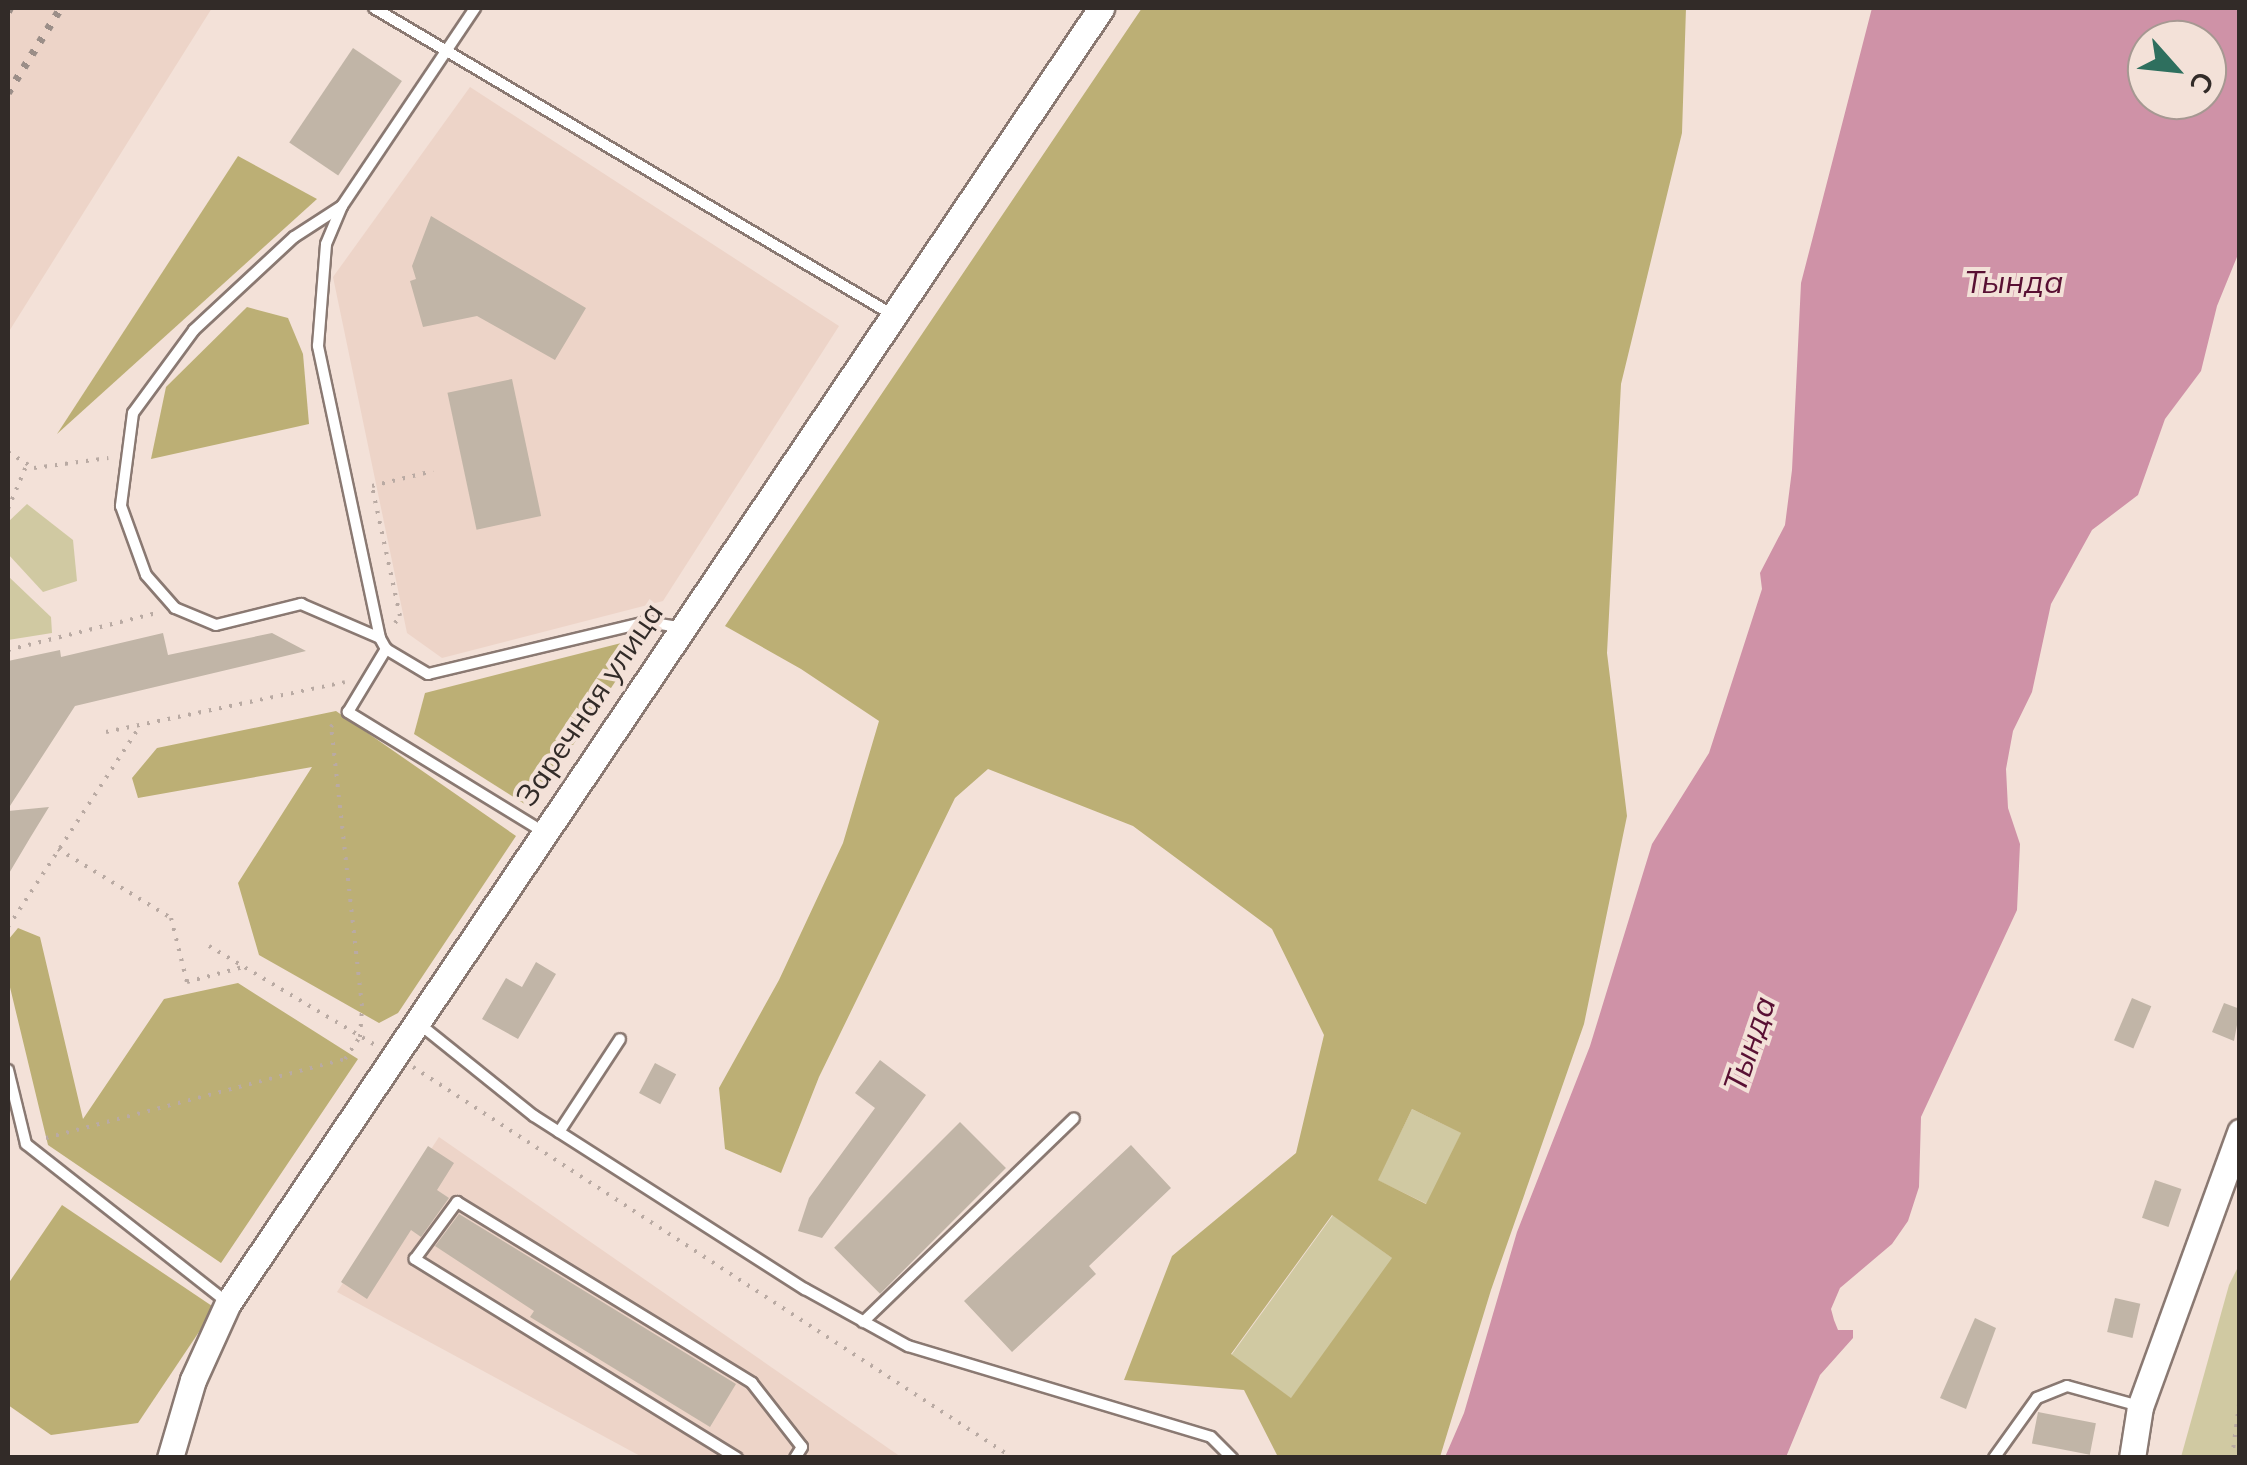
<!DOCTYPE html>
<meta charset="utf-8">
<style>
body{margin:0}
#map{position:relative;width:2247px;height:1465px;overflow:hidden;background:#f3e1d8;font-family:Mulish,sans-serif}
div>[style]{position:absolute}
.built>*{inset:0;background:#edd4c8}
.green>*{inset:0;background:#d0c9a2;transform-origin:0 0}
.forest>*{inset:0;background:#bcaf75}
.water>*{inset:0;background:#cf92a7}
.building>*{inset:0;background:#c1b5a7;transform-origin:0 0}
.path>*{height:4px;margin-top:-2px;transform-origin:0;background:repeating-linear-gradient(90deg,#b9aaa3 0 2.5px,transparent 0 10.5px)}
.roads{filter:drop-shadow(2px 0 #8a7972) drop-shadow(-2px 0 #8a7972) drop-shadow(0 2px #8a7972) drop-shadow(0 -2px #8a7972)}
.service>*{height:10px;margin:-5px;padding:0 5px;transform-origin:5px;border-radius:5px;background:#fff}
.tertiary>*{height:25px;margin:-12.5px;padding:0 12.5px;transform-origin:12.5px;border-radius:12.5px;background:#fff}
.rail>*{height:8px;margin-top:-4px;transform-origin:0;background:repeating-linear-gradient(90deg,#9b8e88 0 5px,transparent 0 15px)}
span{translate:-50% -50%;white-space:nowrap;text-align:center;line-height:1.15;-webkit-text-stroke:8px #f3e1d8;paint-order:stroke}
.street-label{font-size:30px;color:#322b28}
.water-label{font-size:32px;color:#591033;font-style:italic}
.frame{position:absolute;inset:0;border:10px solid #322b28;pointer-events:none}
.north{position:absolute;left:2127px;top:20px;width:100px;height:100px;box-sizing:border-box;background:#f3e1d8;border:2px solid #a69892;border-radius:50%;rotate:117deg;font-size:28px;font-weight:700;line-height:40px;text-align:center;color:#322b28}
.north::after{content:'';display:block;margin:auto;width:35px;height:45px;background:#2e6f5e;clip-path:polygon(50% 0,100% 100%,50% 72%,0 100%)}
</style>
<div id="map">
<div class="built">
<div style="clip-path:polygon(8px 8px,212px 8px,8px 333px)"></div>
<div style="clip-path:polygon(470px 87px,839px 326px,663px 601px,442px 658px,407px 633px,333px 277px)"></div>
<div style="clip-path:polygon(439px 1137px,901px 1457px,642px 1457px,337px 1292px)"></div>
</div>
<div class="green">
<div style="clip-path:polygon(27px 504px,73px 540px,77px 581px,43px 592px,8px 554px,8px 522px)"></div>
<div style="clip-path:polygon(8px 576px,51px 617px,52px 633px,8px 640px)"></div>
<div style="left:1412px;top:1109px;width:55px;height:79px;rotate:26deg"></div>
<div style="left:1333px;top:1215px;width:74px;height:173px;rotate:36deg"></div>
<div style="clip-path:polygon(2239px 1265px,2239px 1457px,2181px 1457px,2229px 1285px)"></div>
</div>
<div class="forest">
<div style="clip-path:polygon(evenodd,1142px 8px,1686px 8px,1682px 133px,1621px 384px,1607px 653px,1627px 816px,1584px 1024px,1491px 1290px,1440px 1457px,1278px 1457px,1244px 1390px,1124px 1380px,1172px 1256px,1296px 1153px,1324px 1035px,1272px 929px,1133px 826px,988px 769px,955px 798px,819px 1077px,781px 1173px,725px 1149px,719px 1088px,779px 980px,843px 843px,879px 721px,801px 669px,725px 626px,1142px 8px,1412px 1109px,1461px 1133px,1426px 1204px,1378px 1180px,1412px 1109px,1142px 8px,1332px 1215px,1392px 1258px,1291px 1398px,1231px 1354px,1332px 1215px)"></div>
<div style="clip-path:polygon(238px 156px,317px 199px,57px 434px)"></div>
<div style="clip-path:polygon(247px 307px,288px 318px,303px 354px,309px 424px,151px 459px,166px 387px)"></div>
<div style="clip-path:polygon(645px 637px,531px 808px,414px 734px,425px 693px)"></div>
<div style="clip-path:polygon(336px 711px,516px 836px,398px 1013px,379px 1023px,259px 955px,238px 883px,312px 767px,138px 798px,132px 778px,157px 748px)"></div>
<div style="clip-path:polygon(18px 928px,40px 937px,83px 1119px,164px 999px,238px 983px,358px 1059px,221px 1263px,48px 1145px,8px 979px,8px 940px)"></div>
<div style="clip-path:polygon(62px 1205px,215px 1308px,138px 1423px,51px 1435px,8px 1405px,8px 1284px)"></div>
</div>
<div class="water">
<div style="clip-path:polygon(evenodd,1872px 8px,2239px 8px,2239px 252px,2217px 306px,2201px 371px,2165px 419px,2138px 495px,2092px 530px,2051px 604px,2032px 692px,2013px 731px,2006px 769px,2008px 808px,2020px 844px,2017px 910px,1921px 1117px,1919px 1187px,1908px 1221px,1892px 1244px,1840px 1288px,1831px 1309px,1834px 1320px,1838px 1330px,1853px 1330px,1853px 1338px,1820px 1375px,1786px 1457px,1445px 1457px,1464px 1413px,1517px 1232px,1590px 1046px,1652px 844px,1709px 753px,1762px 589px,1760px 573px,1785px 525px,1792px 470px,1801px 283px,1872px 8px,2147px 40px,2207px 40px,2207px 100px,2147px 100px,2147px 40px)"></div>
</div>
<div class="building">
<div style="left:353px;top:48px;width:59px;height:114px;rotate:34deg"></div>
<div style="clip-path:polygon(431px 216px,586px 308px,555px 360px,477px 316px,423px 327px,410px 281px,416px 279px,412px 266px)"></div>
<div style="left:512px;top:379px;width:140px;height:66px;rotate:78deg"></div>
<div style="clip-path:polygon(163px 633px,168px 655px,272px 633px,306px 651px,75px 706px,8px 809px,8px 661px,60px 650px,61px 657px)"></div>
<div style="clip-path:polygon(49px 807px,30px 838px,8px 875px,8px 811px)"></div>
<div style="clip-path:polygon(536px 962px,556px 974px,518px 1039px,482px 1019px,506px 978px,522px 987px)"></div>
<div style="left:2132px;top:998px;width:21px;height:46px;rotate:23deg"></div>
<div style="clip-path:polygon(2224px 1003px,2240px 1009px,2234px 1041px,2212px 1032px)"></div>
<div style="clip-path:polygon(880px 1060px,926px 1095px,822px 1238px,798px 1231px,809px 1198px,875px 1108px,855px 1093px)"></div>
<div style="left:655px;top:1063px;width:24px;height:34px;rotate:28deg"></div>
<div style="left:960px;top:1122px;width:65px;height:178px;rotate:45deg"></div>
<div style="clip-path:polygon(1131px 1145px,1171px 1188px,1089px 1266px,1096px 1274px,1012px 1352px,964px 1301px)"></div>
<div style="clip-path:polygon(428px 1146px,454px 1163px,437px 1190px,449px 1198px,421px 1237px,411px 1230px,367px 1299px,341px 1282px)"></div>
<div style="left:2155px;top:1180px;width:28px;height:40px;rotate:19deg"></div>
<div style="clip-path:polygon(459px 1214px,736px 1384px,710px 1427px,530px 1317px,534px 1311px,435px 1246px)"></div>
<div style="left:2115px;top:1298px;width:26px;height:35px;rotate:13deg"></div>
<div style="clip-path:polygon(1975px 1318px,1996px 1328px,1966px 1409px,1940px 1398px)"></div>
<div style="left:2038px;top:1412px;width:59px;height:32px;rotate:11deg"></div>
</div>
<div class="path">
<div style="left:8px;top:452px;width:31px;rotate:32deg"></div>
<div style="left:34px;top:468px;width:75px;rotate:-7.7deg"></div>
<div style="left:8px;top:509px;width:49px;rotate:-67.1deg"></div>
<div style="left:395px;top:623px;width:9px;rotate:-54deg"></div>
<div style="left:400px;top:616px;width:133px;rotate:-102.2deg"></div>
<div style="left:372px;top:486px;width:63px;rotate:-13.8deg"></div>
<div style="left:8px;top:650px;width:153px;rotate:-14deg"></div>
<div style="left:106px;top:732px;width:244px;rotate:-11.8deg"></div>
<div style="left:58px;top:849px;width:132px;rotate:31.4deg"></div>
<div style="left:171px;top:918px;width:66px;rotate:76deg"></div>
<div style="left:187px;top:982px;width:58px;rotate:-15deg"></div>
<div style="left:8px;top:927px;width:240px;rotate:-56.7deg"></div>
<div style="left:209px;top:946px;width:193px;rotate:30.8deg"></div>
<div style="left:413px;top:1067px;width:716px;rotate:33.09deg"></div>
<div style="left:46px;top:1138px;width:309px;rotate:-14.8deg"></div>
<div style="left:345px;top:1059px;width:27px;rotate:-56deg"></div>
<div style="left:360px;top:1037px;width:31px;rotate:-86deg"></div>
<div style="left:362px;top:1006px;width:281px;rotate:-96.3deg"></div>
<div style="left:331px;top:727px;width:8px;rotate:-60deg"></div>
<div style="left:2232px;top:1458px;width:63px;rotate:-82.6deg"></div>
</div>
<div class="roads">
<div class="service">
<div style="left:374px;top:8px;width:603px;rotate:30.61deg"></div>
<div style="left:342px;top:206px;width:57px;rotate:147.1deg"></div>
<div style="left:294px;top:237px;width:137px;rotate:137.1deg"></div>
<div style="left:194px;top:330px;width:103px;rotate:126.3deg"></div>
<div style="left:133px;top:413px;width:94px;rotate:97.4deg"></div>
<div style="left:121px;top:506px;width:73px;rotate:70.1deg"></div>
<div style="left:146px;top:575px;width:44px;rotate:48.7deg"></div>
<div style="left:175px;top:608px;width:44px;rotate:22.5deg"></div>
<div style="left:216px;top:625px;width:88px;rotate:-13.9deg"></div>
<div style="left:301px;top:604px;width:86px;rotate:23.3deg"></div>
<div style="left:386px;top:649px;width:13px;rotate:-119deg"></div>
<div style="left:380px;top:638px;width:299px;rotate:-102deg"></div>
<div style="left:318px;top:346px;width:102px;rotate:-85.5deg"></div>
<div style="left:326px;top:244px;width:41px;rotate:-67.2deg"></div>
<div style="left:342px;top:206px;width:239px;rotate:-56.1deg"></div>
<div style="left:542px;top:831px;width:228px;rotate:-148.5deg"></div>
<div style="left:348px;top:712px;width:74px;rotate:-58.9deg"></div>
<div style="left:386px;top:649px;width:49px;rotate:30.8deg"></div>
<div style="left:428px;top:674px;width:225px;rotate:-13.4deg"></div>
<div style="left:647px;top:622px;width:33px;rotate:9deg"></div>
<div style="left:417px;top:1022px;width:150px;rotate:38.8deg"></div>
<div style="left:534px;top:1116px;width:322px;rotate:32.6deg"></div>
<div style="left:805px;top:1289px;width:118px;rotate:29deg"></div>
<div style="left:908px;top:1346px;width:316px;rotate:16.7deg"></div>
<div style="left:1211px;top:1437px;width:30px;rotate:45deg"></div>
<div style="left:8px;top:1070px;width:76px;rotate:76.3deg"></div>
<div style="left:26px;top:1144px;width:256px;rotate:38.2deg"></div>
<div style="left:559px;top:1132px;width:111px;rotate:-56.7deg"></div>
<div style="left:863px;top:1322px;width:293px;rotate:-44deg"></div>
<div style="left:737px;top:1458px;width:379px;rotate:-148.3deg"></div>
<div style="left:415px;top:1259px;width:71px;rotate:-53.6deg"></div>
<div style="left:457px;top:1202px;width:346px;rotate:31.5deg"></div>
<div style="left:752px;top:1383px;width:81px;rotate:52deg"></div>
<div style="left:802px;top:1447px;width:13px;rotate:122deg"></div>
<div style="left:1994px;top:1458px;width:74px;rotate:-54.4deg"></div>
<div style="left:2037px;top:1398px;width:32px;rotate:-22deg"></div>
<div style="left:2067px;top:1386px;width:75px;rotate:15.5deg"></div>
</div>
<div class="tertiary">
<div style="left:170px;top:1458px;width:81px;rotate:-73.6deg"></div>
<div style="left:193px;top:1380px;width:85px;rotate:-65.6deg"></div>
<div style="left:228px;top:1303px;width:1562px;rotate:-56.01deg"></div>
<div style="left:2132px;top:1458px;width:52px;rotate:-81.1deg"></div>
<div style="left:2140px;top:1407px;width:293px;rotate:-70deg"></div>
</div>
</div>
<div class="rail">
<div style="left:8px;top:12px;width:4px;rotate:-63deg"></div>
<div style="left:8px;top:93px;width:100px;rotate:-58.1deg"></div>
</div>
<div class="street-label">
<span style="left:589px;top:704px;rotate:-56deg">Заречная улица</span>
</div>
<div class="water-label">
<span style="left:2014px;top:281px">Тында</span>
<span style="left:1749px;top:1044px;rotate:-71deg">Тында</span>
</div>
<div class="frame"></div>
<div class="north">С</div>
</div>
